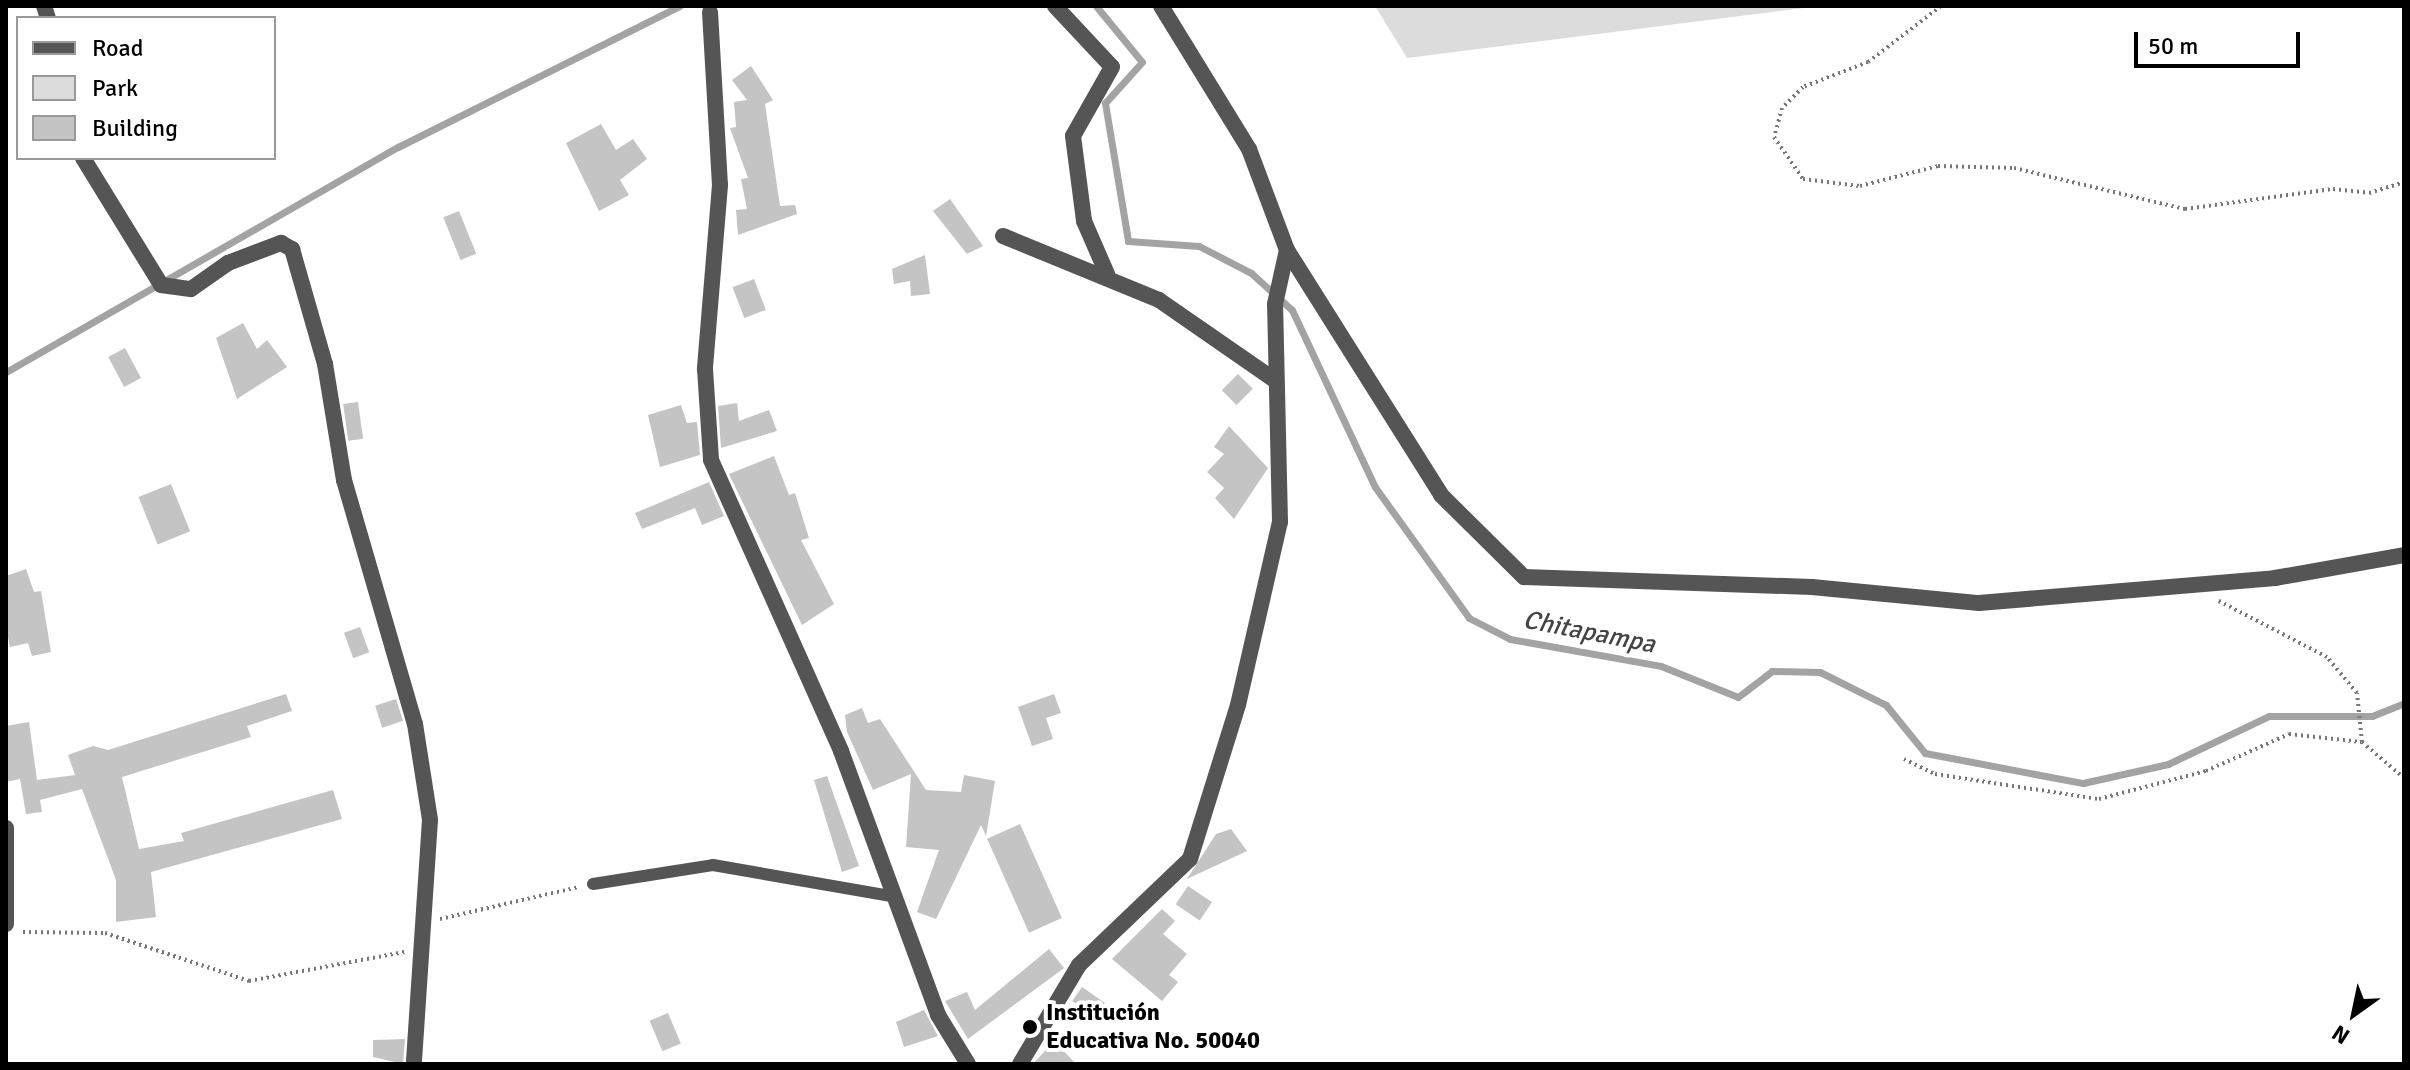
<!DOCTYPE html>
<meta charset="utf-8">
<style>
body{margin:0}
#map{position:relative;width:2410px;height:1070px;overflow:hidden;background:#fff;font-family:Signika,sans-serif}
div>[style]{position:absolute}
.green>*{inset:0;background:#dcdcdc}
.stream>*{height:7px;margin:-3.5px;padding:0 3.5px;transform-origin:3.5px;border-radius:3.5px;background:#a3a3a3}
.building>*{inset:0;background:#c4c4c4;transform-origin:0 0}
.path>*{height:4px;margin-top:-2px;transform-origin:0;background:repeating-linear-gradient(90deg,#777 0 2px,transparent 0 6px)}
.lane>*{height:12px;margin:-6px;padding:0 6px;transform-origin:6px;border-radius:6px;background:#555}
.street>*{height:16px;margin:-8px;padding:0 8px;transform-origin:8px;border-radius:8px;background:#555}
.dots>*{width:22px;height:22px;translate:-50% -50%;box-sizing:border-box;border:4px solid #fff;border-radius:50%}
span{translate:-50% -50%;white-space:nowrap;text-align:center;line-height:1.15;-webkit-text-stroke:8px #fff;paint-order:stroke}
.poi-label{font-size:24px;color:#000;font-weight:700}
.left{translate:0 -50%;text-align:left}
.water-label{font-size:26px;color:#444;font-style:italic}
.frame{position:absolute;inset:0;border:8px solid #000;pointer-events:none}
.legend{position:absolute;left:16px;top:16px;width:260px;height:144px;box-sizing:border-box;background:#fff;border:2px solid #999;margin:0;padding:10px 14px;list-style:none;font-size:24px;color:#000}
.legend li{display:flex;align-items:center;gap:16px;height:40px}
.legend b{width:40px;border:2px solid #999}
.north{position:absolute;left:2314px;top:974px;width:80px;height:80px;-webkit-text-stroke:6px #fff;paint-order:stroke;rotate:213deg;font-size:22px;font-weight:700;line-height:32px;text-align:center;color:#000}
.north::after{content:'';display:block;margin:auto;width:28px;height:36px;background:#000;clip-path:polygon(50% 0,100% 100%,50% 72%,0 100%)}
.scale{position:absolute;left:2134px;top:32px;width:166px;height:36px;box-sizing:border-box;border:4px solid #000;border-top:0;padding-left:10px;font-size:24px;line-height:28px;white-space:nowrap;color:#000;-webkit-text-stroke:6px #fff;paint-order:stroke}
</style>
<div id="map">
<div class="green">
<div style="clip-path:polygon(1375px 6px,1819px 6px,1407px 58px)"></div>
</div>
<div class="stream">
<div style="left:1096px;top:6px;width:72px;rotate:50.6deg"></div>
<div style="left:1142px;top:62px;width:55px;rotate:132.1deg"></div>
<div style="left:1105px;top:103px;width:140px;rotate:80.5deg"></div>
<div style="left:1128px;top:241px;width:71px;rotate:4deg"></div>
<div style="left:1199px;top:246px;width:59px;rotate:27.4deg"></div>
<div style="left:1251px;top:273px;width:55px;rotate:42.1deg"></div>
<div style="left:1292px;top:310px;width:195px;rotate:64.9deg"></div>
<div style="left:1375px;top:487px;width:161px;rotate:54.3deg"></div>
<div style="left:1469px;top:618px;width:46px;rotate:27.1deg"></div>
<div style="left:1510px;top:639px;width:153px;rotate:10.1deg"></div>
<div style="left:1661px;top:666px;width:83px;rotate:21.9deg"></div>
<div style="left:1738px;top:697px;width:43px;rotate:-37.4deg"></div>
<div style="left:1772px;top:671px;width:48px;rotate:1.2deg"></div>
<div style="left:1820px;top:672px;width:74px;rotate:26.6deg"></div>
<div style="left:1886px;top:705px;width:62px;rotate:50.9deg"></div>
<div style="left:1925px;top:753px;width:161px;rotate:10.8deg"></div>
<div style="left:2083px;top:783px;width:87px;rotate:-12.6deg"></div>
<div style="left:2168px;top:764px;width:112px;rotate:-25.4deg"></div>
<div style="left:2269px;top:716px;width:103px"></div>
<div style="left:2372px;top:716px;width:35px;rotate:-22deg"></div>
<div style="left:6px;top:372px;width:452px;rotate:-29.9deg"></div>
<div style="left:398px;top:147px;width:315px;rotate:-26.6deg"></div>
</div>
<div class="building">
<div style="clip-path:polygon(751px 66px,773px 100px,765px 104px,780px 206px,795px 205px,797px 214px,738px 235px,736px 210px,747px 209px,741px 179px,748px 178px,730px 128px,736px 127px,734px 102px,747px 100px,732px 80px)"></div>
<div style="clip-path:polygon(601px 124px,616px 150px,633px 139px,647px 159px,620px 180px,629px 195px,599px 211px,566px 143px)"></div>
<div style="clip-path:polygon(950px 199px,983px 246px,967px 254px,933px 211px)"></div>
<div style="left:459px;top:211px;width:46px;height:17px;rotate:68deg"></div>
<div style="clip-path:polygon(925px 255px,930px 294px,911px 296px,910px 281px,894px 284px,892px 269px)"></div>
<div style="left:754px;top:279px;width:33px;height:23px;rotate:69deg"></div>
<div style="clip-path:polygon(243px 323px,257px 349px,267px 340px,287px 367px,237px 399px,216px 338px)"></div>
<div style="left:125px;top:348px;width:34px;height:19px;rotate:62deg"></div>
<div style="left:1238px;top:374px;width:21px;height:23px;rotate:45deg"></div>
<div style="left:358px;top:402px;width:37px;height:15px;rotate:82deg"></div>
<div style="clip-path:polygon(737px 403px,739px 421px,769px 410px,777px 431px,721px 448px,718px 406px)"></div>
<div style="clip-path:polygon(681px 405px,687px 423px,697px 422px,700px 455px,660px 467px,648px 415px)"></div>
<div style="clip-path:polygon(1229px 426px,1268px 468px,1234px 519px,1215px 498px,1224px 488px,1207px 472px,1224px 454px,1214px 447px)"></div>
<div style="clip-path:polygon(774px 456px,789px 495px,795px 493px,809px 538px,801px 540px,834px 604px,802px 625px,729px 474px)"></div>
<div style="clip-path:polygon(709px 482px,724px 516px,702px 525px,695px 508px,642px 529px,635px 513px)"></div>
<div style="left:171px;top:484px;width:51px;height:35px;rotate:68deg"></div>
<div style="clip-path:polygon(26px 569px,34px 592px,41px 591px,51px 652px,32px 656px,28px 643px,10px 647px,6px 626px,6px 576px)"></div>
<div style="left:360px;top:627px;width:27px;height:17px;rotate:70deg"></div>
<div style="clip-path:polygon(286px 694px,292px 711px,247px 726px,251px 737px,122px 777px,139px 849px,184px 841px,181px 833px,333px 790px,342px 819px,151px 872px,156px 917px,116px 922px,116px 880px,82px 789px,40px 800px,42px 812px,26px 814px,20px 779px,6px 782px,6px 726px,29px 722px,37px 780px,75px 775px,68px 755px,93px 746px,108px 750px)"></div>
<div style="clip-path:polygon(1054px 694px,1061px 713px,1046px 718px,1053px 739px,1032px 746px,1018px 707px)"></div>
<div style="left:396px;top:699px;width:23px;height:22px;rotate:72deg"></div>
<div style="clip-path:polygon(862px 708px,868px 723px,880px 719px,926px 790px,961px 792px,964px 775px,995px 781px,986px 836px,981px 825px,936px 919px,917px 912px,939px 850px,906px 847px,911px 774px,873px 790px,847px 732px,845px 715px)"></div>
<div style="clip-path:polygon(827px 776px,859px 866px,842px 872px,814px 780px)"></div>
<div style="left:1020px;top:824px;width:103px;height:36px;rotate:66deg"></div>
<div style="clip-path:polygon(1231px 829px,1247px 851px,1187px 879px,1216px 834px)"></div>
<div style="left:1188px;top:886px;width:29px;height:22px;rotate:34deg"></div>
<div style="clip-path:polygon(1162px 909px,1175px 921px,1163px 934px,1187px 954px,1169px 975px,1178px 982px,1162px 1001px,1112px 959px)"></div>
<div style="clip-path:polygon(1049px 949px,1064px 968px,968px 1039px,945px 1001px,967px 992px,975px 1010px)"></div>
<div style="left:1082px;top:987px;width:28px;height:17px;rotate:35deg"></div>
<div style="clip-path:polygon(924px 1010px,938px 1036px,904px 1047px,896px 1022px)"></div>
<div style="left:668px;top:1013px;width:33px;height:20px;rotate:67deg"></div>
<div style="clip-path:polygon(405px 1039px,403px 1064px,373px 1057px,373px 1040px)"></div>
<div style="clip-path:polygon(1054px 1041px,1076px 1064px,1033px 1064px)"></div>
</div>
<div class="path">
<div style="left:1941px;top:6px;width:92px;rotate:142.5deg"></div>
<div style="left:1868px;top:62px;width:70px;rotate:159deg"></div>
<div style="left:1803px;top:87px;width:30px;rotate:135deg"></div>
<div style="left:1782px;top:108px;width:30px;rotate:105deg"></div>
<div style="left:1774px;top:137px;width:51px;rotate:55.4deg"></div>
<div style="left:1803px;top:179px;width:57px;rotate:7deg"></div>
<div style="left:1860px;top:186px;width:81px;rotate:-14.4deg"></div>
<div style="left:1938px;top:166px;width:76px;rotate:1.5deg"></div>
<div style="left:2014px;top:168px;width:176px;rotate:13.5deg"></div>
<div style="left:2185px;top:209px;width:149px;rotate:-7.7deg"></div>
<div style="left:2333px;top:189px;width:36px;rotate:6deg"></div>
<div style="left:2369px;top:193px;width:37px;rotate:-17deg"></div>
<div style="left:2362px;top:742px;width:55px;rotate:40.6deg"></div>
<div style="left:1904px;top:759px;width:34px;rotate:26deg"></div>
<div style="left:1935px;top:774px;width:166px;rotate:8.7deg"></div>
<div style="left:2099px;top:799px;width:111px;rotate:-14.7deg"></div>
<div style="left:2206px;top:771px;width:91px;rotate:-24deg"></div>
<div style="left:2289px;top:734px;width:73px;rotate:6.3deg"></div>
<div style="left:2362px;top:742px;width:49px;rotate:-95.8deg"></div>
<div style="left:2357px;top:693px;width:47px;rotate:-129.8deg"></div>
<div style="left:2327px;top:657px;width:122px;rotate:-152.6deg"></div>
<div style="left:440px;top:919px;width:143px;rotate:-13deg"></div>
<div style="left:23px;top:932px;width:82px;rotate:0.7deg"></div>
<div style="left:105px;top:933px;width:152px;rotate:18.4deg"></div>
<div style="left:249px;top:981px;width:158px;rotate:-10.6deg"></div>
</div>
<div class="lane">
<div style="left:593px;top:884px;width:121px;rotate:-9deg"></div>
<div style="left:713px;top:865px;width:181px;rotate:9.9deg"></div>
</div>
<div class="street">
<div style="left:44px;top:6px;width:13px;rotate:72deg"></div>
<div style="left:1055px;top:6px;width:83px;rotate:46.9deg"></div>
<div style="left:1112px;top:67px;width:79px;rotate:119.5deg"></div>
<div style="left:1073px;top:136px;width:86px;rotate:82.6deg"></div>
<div style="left:1084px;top:221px;width:58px;rotate:66.5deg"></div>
<div style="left:1161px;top:6px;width:168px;rotate:58.4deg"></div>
<div style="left:1249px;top:149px;width:108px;rotate:69.4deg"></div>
<div style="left:1287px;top:250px;width:289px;rotate:57.8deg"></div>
<div style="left:1441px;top:495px;width:117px;rotate:44.7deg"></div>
<div style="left:1524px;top:577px;width:288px;rotate:2deg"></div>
<div style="left:1812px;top:587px;width:168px;rotate:5.5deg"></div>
<div style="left:1979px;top:603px;width:297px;rotate:-4.8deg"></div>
<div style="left:2275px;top:578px;width:131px;rotate:-10.1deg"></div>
<div style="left:710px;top:12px;width:173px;rotate:86.7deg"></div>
<div style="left:720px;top:185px;width:185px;rotate:94.7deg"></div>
<div style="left:705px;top:369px;width:91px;rotate:86.2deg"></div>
<div style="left:711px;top:460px;width:319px;rotate:65.9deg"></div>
<div style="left:841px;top:751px;width:281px;rotate:69.8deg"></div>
<div style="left:938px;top:1015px;width:57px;rotate:58.5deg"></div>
<div style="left:83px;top:158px;width:149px;rotate:58.4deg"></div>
<div style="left:161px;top:285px;width:30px;rotate:8deg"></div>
<div style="left:191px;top:289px;width:45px;rotate:-35.1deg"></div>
<div style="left:228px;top:263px;width:57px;rotate:-20.7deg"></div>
<div style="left:281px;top:243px;width:13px;rotate:29deg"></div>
<div style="left:292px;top:249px;width:120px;rotate:74deg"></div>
<div style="left:325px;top:364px;width:118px;rotate:80.7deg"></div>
<div style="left:344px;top:480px;width:254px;rotate:73.8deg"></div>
<div style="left:415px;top:724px;width:97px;rotate:81.1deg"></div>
<div style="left:430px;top:820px;width:245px;rotate:93.8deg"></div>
<div style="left:1003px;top:236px;width:169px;rotate:22.3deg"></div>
<div style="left:1159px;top:300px;width:139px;rotate:34.7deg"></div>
<div style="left:6px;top:828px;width:96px;rotate:90deg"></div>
<div style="left:1020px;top:1064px;width:115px;rotate:-59.2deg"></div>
<div style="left:1079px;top:965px;width:153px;rotate:-43.7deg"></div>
<div style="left:1190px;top:859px;width:161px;rotate:-72.7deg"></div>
<div style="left:1238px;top:705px;width:188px;rotate:-77.1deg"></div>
<div style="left:1280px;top:522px;width:218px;rotate:-91.3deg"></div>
<div style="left:1275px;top:304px;width:55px;rotate:-77.5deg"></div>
</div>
<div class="dots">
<div style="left:1030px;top:1027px;background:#000"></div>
</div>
<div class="poi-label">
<span class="left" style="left:1046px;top:1027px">Institución<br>Educativa No. 50040</span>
</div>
<div class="water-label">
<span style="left:1589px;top:633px;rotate:11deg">Chitapampa</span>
</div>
<div class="frame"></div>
<ul class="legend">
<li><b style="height:10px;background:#555"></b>Road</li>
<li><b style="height:22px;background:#dcdcdc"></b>Park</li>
<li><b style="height:22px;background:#c4c4c4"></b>Building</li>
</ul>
<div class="north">N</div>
<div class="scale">50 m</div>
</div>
